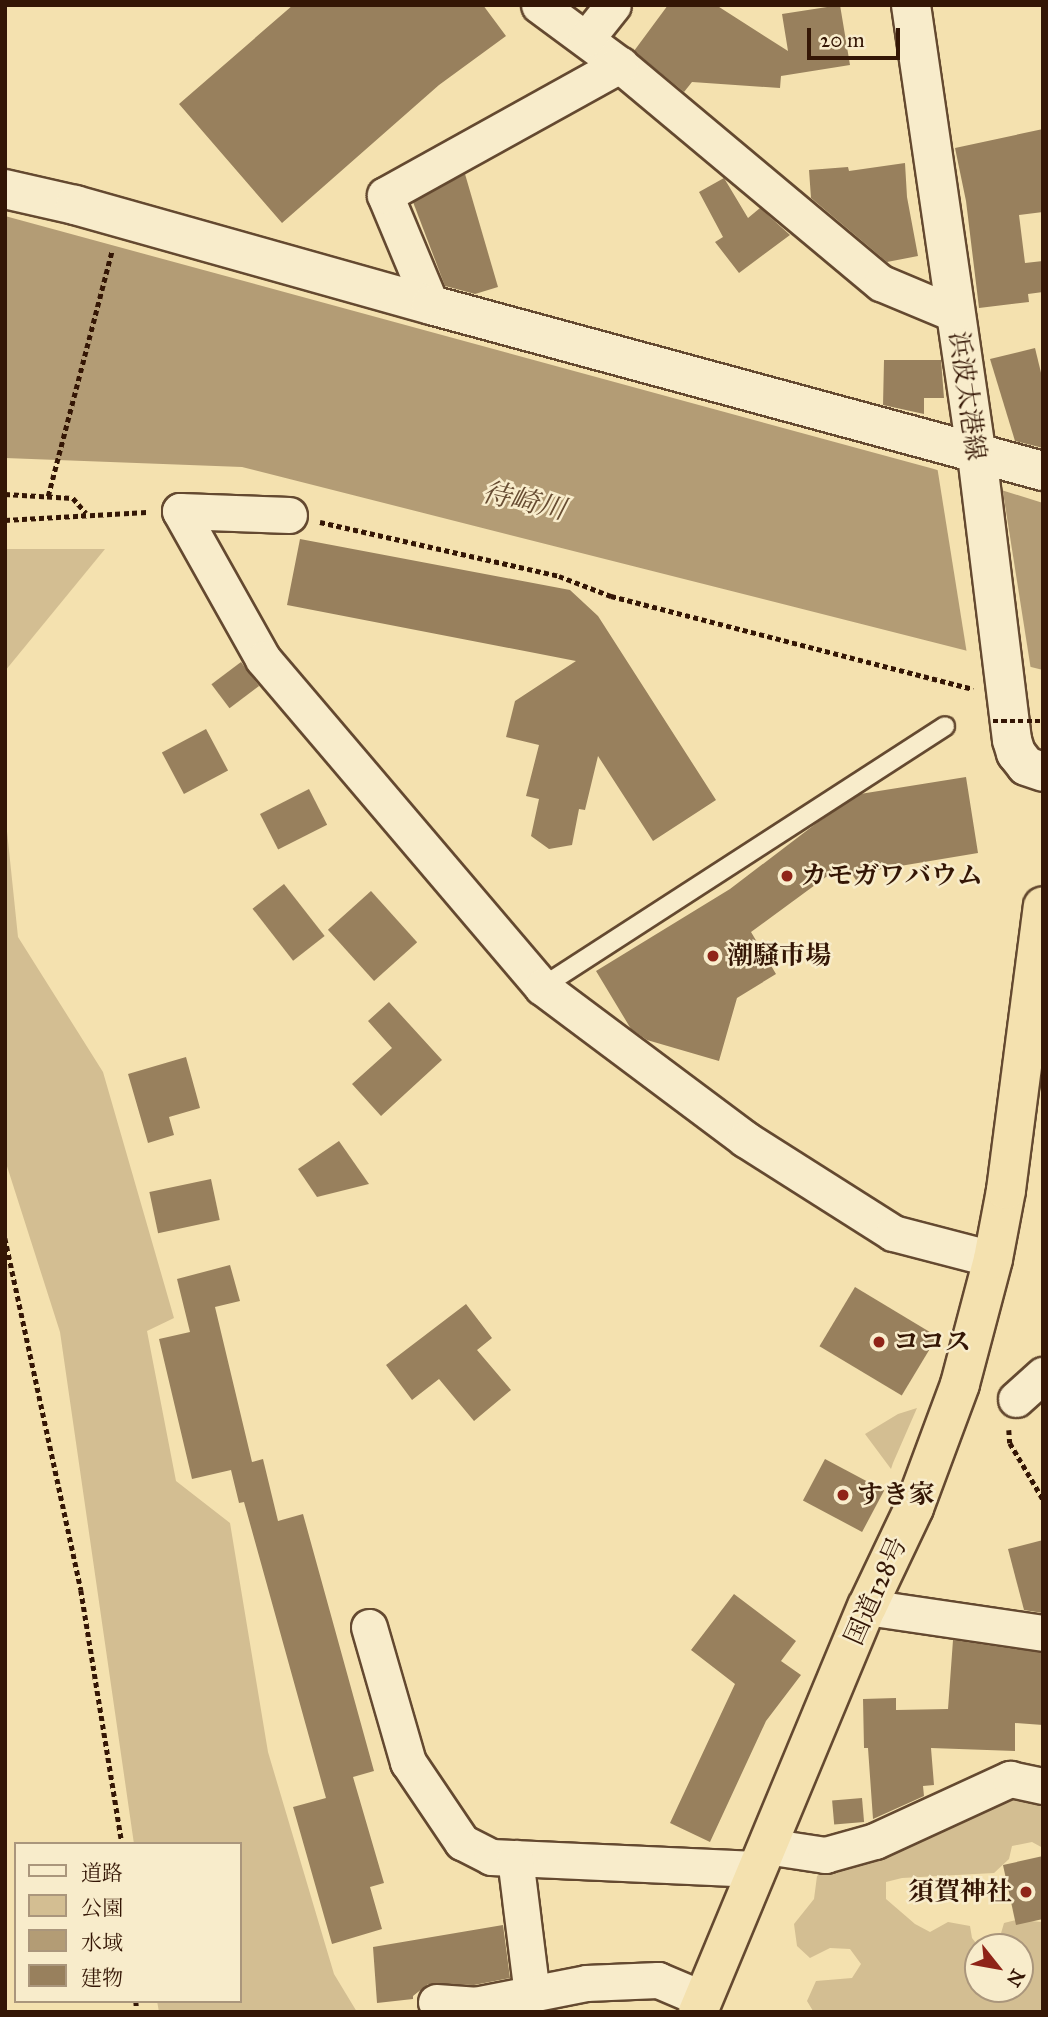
<!DOCTYPE html>
<meta charset="utf-8">
<style>
body{margin:0}
#map{position:relative;width:1048px;height:2017px;overflow:hidden;background:#f4e1af;font-family:"IM FELL Great Primer","Noto Serif JP",serif}
div>[style]{position:absolute}
.green>*{inset:0;background:#d3be92}
.water>*{inset:0;background:#b39c75}
.pier>*{inset:0;background:#f4e1af}
.building>*{inset:0;background:#98805d;transform-origin:0 0}
.path>*{height:4.5px;margin-top:-2.25px;transform-origin:0;background:repeating-linear-gradient(90deg,#341605 0 5px,transparent 0 8.5px)}
.roads{filter:drop-shadow(2px 0 #644930) drop-shadow(-2px 0 #644930) drop-shadow(0 2px #644930) drop-shadow(0 -2px #644930)}
.lane>*{height:18px;margin:-9px;padding:0 9px;transform-origin:9px;border-radius:9px;background:#f8eccb}
.street>*{height:35px;margin:-17.5px;padding:0 17.5px;transform-origin:17.5px;border-radius:17.5px;background:#f8eccb}
.secondary>*{height:38px;margin:-19px;padding:0 19px;transform-origin:19px;border-radius:19px;background:#f8eccb}
.highway>*{height:38px;margin:-19px;padding:0 19px;transform-origin:19px;border-radius:19px;background:#f4e1af}
.path-bridge>*{height:4.5px;margin-top:-2.25px;transform-origin:0;background:repeating-linear-gradient(90deg,#341605 0 5px,transparent 0 8.5px)}
.dots>*{width:19px;height:19px;translate:-50% -50%;box-sizing:border-box;border:4px solid #f8eccb;border-radius:50%}
span{translate:-50% -50%;white-space:nowrap;text-align:center;line-height:1.15;-webkit-text-stroke:5px #f8eccb;paint-order:stroke}
.street-label{font-size:26px;color:#341605}
.poi-label{font-size:26px;color:#341605;font-weight:700}
.left{translate:0 -50%;text-align:left}
.right{translate:-100% -50%;text-align:right}
.water-label{font-size:28px;color:#674c32;font-style:italic}
.frame{position:absolute;inset:0;border:7px solid #341605;pointer-events:none}
.legend{position:absolute;left:14px;top:1842px;width:228px;height:161px;box-sizing:border-box;background:#f8eccb;border:2px solid #aa967c;margin:0;padding:9px 12px;list-style:none;font-size:21px;color:#341605}
.legend li{display:flex;align-items:center;gap:14px;height:35px}
.legend b{width:35px;border:2px solid #aa967c}
.north{position:absolute;left:964px;top:1933px;width:70px;height:70px;box-sizing:border-box;background:#f8eccb;border:2px solid #aa967c;border-radius:50%;rotate:121deg;font-size:19px;font-weight:700;line-height:28px;text-align:center;color:#341605}
.north::after{content:'';display:block;margin:auto;width:24px;height:32px;background:#8f2418;clip-path:polygon(50% 0,100% 100%,50% 72%,0 100%)}
.scale{position:absolute;left:807px;top:28px;width:93px;height:32px;box-sizing:border-box;border:4px solid #341605;border-top:0;padding-left:9px;font-size:21px;line-height:24px;white-space:nowrap;color:#341605;-webkit-text-stroke:5px #f8eccb;paint-order:stroke}
</style>
<div id="map">
<div class="green">
<div style="clip-path:polygon(5px 549px,105px 549px,5px 671px)"></div>
<div style="clip-path:polygon(5px 812px,18px 937px,103px 1072px,174px 1318px,147px 1331px,176px 1481px,230px 1523px,268px 1752px,334px 1974px,357px 2012px,159px 2012px,157px 2001px,240px 2001px,240px 1844px,134px 1844px,60px 1332px,5px 1160px)"></div>
<div style="clip-path:polygon(917px 1408px,893px 1463px,891px 1469px,865px 1434px,898px 1414px)"></div>
<div style="clip-path:polygon(1030px 1793px,1043px 1795px,1043px 1848px,1032px 1842px,1012px 1846px,1009px 1859px,994px 1873px,902px 1878px,886px 1882px,886px 1899px,915px 1924px,930px 1932px,948px 1922px,970px 1926px,972px 1938px,979px 1947px,978px 1989px,1020px 1989px,1020px 1947px,997px 1947px,1004px 1923px,1016px 1920px,1043px 1922px,1043px 2012px,813px 2011px,807px 2001px,816px 1981px,852px 1978px,861px 1964px,850px 1949px,830px 1948px,810px 1958px,797px 1946px,794px 1924px,814px 1899px,817px 1876px,843px 1859px,994px 1799px)"></div>
</div>
<div class="water">
<div style="clip-path:polygon(5px 216px,934px 469px,1043px 503px,1043px 670px,242px 467px,5px 458px)"></div>
</div>
<div class="pier">
<div style="clip-path:polygon(937px 466px,1002px 486px,1031px 670px,967px 654px)"></div>
</div>
<div class="building">
<div style="clip-path:polygon(293px 5px,483px 5px,506px 36px,439px 85px,282px 223px,179px 104px)"></div>
<div style="clip-path:polygon(668px 5px,716px 5px,788px 51px,782px 14px,840px 5px,850px 65px,781px 76px,780px 88px,692px 82px,684px 92px,634px 51px)"></div>
<div style="clip-path:polygon(1043px 129px,1043px 212px,1019px 215px,1025px 263px,1043px 261px,1043px 292px,1028px 294px,1029px 302px,979px 308px,966px 201px,955px 148px)"></div>
<div style="clip-path:polygon(905px 163px,907px 197px,918px 256px,887px 262px,811px 198px,809px 170px,848px 167px,849px 171px)"></div>
<div style="clip-path:polygon(465px 174px,498px 287px,475px 294px,445px 286px,413px 202px)"></div>
<div style="clip-path:polygon(724px 178px,748px 218px,760px 208px,790px 235px,739px 273px,715px 242px,723px 237px,699px 192px)"></div>
<div style="clip-path:polygon(1035px 348px,1043px 381px,1043px 448px,1015px 441px,990px 359px)"></div>
<div style="clip-path:polygon(884px 360px,941px 360px,944px 398px,924px 398px,924px 414px,883px 405px)"></div>
<div style="clip-path:polygon(300px 539px,570px 590px,598px 616px,716px 800px,653px 841px,598px 756px,585px 810px,579px 809px,572px 845px,549px 849px,531px 836px,539px 799px,526px 796px,539px 745px,506px 737px,515px 701px,576px 661px,287px 605px)"></div>
<div style="left:241px;top:662px;width:30px;height:37px;rotate:53deg"></div>
<div style="left:206px;top:729px;width:47px;height:50px;rotate:62deg"></div>
<div style="clip-path:polygon(966px 777px,978px 853px,870px 871px,856px 880px,845px 863px,751px 932px,776px 974px,737px 998px,719px 1061px,647px 1040px,631px 1029px,596px 971px,730px 889px,818px 822px,860px 794px)"></div>
<div style="left:309px;top:789px;width:40px;height:55px;rotate:63deg"></div>
<div style="left:284px;top:884px;width:66px;height:40px;rotate:52deg"></div>
<div style="left:371px;top:891px;width:69px;height:58px;rotate:48deg"></div>
<div style="clip-path:polygon(389px 1002px,442px 1060px,381px 1116px,352px 1084px,392px 1048px,368px 1021px)"></div>
<div style="clip-path:polygon(186px 1057px,200px 1108px,169px 1117px,174px 1135px,148px 1143px,128px 1074px)"></div>
<div style="clip-path:polygon(339px 1141px,369px 1184px,317px 1197px,298px 1169px)"></div>
<div style="left:211px;top:1179px;width:42px;height:63px;rotate:78deg"></div>
<div style="clip-path:polygon(230px 1265px,240px 1301px,215px 1307px,252px 1462px,263px 1459px,278px 1521px,303px 1514px,374px 1771px,353px 1777px,384px 1883px,370px 1887px,382px 1929px,332px 1944px,293px 1807px,326px 1798px,244px 1502px,239px 1503px,231px 1470px,192px 1479px,159px 1339px,190px 1332px,177px 1279px)"></div>
<div style="left:855px;top:1287px;width:96px;height:69px;rotate:31deg"></div>
<div style="clip-path:polygon(466px 1304px,492px 1338px,477px 1350px,511px 1390px,474px 1421px,439px 1379px,412px 1400px,386px 1365px)"></div>
<div style="left:825px;top:1459px;width:67px;height:47px;rotate:28deg"></div>
<div style="clip-path:polygon(1043px 1540px,1043px 1613px,1024px 1610px,1008px 1549px)"></div>
<div style="clip-path:polygon(734px 1594px,796px 1641px,781px 1661px,801px 1675px,766px 1721px,710px 1842px,670px 1823px,735px 1684px,691px 1650px)"></div>
<div style="clip-path:polygon(953px 1640px,1043px 1653px,1043px 1725px,1015px 1723px,1015px 1751px,931px 1748px,934px 1785px,923px 1786px,924px 1796px,873px 1819px,868px 1748px,864px 1748px,863px 1699px,896px 1698px,896px 1710px,948px 1709px)"></div>
<div style="left:862px;top:1798px;width:24px;height:30px;rotate:85deg"></div>
<div style="clip-path:polygon(1043px 1856px,1043px 1919px,1016px 1925px,1003px 1865px)"></div>
<div style="clip-path:polygon(503px 1925px,510px 1978px,474px 1985px,428px 1984px,413px 1996px,413px 1999px,377px 2003px,373px 1947px)"></div>
</div>
<div class="path">
<div style="left:5px;top:494px;width:68px;rotate:3.4deg"></div>
<div style="left:73px;top:498px;width:20px;rotate:49deg"></div>
<div style="left:48px;top:496px;width:254px;rotate:-75.4deg"></div>
<div style="left:5px;top:520px;width:142px;rotate:-3.2deg"></div>
<div style="left:320px;top:522px;width:245px;rotate:12.7deg"></div>
<div style="left:559px;top:576px;width:56px;rotate:21deg"></div>
<div style="left:611px;top:596px;width:374px;rotate:14.4deg"></div>
<div style="left:5px;top:1238px;width:360px;rotate:77.8deg"></div>
<div style="left:81px;top:1590px;width:257px;rotate:80.8deg"></div>
<div style="left:1009px;top:1430px;width:13px;rotate:86deg"></div>
<div style="left:1010px;top:1443px;width:65px;rotate:59.5deg"></div>
<div style="left:136px;top:2001px;width:11px;rotate:85deg"></div>
</div>
<div class="roads">
<div class="lane">
<div style="left:542px;top:987px;width:480px;rotate:-32.9deg"></div>
</div>
<div class="street">
<div style="left:539px;top:5px;width:101px;rotate:36.5deg"></div>
<div style="left:620px;top:65px;width:340px;rotate:39.9deg"></div>
<div style="left:881px;top:283px;width:80px;rotate:22.7deg"></div>
<div style="left:586px;top:39px;width:43px;rotate:-51.5deg"></div>
<div style="left:431px;top:305px;width:119px;rotate:-112.7deg"></div>
<div style="left:385px;top:195px;width:269px;rotate:-29deg"></div>
<div style="left:180px;top:511px;width:170px;rotate:60.7deg"></div>
<div style="left:263px;top:659px;width:431px;rotate:49.6deg"></div>
<div style="left:542px;top:987px;width:254px;rotate:36.8deg"></div>
<div style="left:745px;top:1139px;width:175px;rotate:32.4deg"></div>
<div style="left:893px;top:1233px;width:103px;rotate:14.6deg"></div>
<div style="left:180px;top:511px;width:109px;rotate:2.1deg"></div>
<div style="left:1016px;top:1399px;width:36px;rotate:-42deg"></div>
<div style="left:867px;top:1607px;width:178px;rotate:8.4deg"></div>
<div style="left:369px;top:1627px;width:141px;rotate:73.9deg"></div>
<div style="left:408px;top:1762px;width:97px;rotate:56deg"></div>
<div style="left:462px;top:1842px;width:33px;rotate:27deg"></div>
<div style="left:491px;top:1857px;width:265px;rotate:2.6deg"></div>
<div style="left:766px;top:1846px;width:60px;rotate:8.7deg"></div>
<div style="left:825px;top:1855px;width:52px;rotate:-15.6deg"></div>
<div style="left:875px;top:1841px;width:149px;rotate:-24.7deg"></div>
<div style="left:1010px;top:1779px;width:34px;rotate:12deg"></div>
<div style="left:515px;top:1858px;width:137px;rotate:82.9deg"></div>
<div style="left:436px;top:2002px;width:39px;rotate:4deg"></div>
<div style="left:475px;top:2005px;width:113px;rotate:-11.2deg"></div>
<div style="left:586px;top:1983px;width:72px;rotate:-2.4deg"></div>
<div style="left:658px;top:1980px;width:49px;rotate:22.9deg"></div>
</div>
<div class="secondary">
<div style="left:911px;top:5px;width:455px;rotate:81.7deg"></div>
<div style="left:977px;top:455px;width:287px;rotate:83deg"></div>
<div style="left:1012px;top:740px;width:14px;rotate:73deg"></div>
<div style="left:1016px;top:753px;width:16px;rotate:52deg"></div>
<div style="left:1026px;top:766px;width:18px;rotate:19deg"></div>
<div style="left:5px;top:189px;width:72px;rotate:12.9deg"></div>
<div style="left:75px;top:205px;width:370px;rotate:15.7deg"></div>
<div style="left:431px;top:305px;width:634px;rotate:15.18deg"></div>
</div>
<div class="highway">
<div style="left:698px;top:2012px;width:439px;rotate:-67.4deg"></div>
<div style="left:867px;top:1607px;width:110px;rotate:-64.6deg"></div>
<div style="left:914px;top:1508px;width:132px;rotate:-69.6deg"></div>
<div style="left:960px;top:1384px;width:129px;rotate:-75.2deg"></div>
<div style="left:993px;top:1259px;width:70px;rotate:-79.3deg"></div>
<div style="left:1006px;top:1190px;width:286px;rotate:-82.6deg"></div>
</div>
</div>
<div class="path-bridge">
<div style="left:993px;top:721px;width:50px"></div>
</div>
<div class="dots">
<div style="left:787px;top:876px;background:#8f2418"></div>
<div style="left:713px;top:956px;background:#8f2418"></div>
<div style="left:879px;top:1342px;background:#8f2418"></div>
<div style="left:843px;top:1495px;background:#8f2418"></div>
<div style="left:1026px;top:1892px;background:#8f2418"></div>
</div>
<div class="street-label">
<span style="left:967px;top:396px;rotate:82deg">浜波太港線</span>
<span style="left:876px;top:1591px;rotate:-66deg">国道128号</span>
</div>
<div class="poi-label">
<span class="left" style="left:801px;top:876px">カモガワバウム</span>
<span class="left" style="left:727px;top:956px">潮騒市場</span>
<span class="left" style="left:893px;top:1342px">ココス</span>
<span class="left" style="left:857px;top:1495px">すき家</span>
<span class="right" style="left:1012px;top:1892px">須賀神社</span>
</div>
<div class="water-label">
<span style="left:524px;top:501px;rotate:13deg">待崎川</span>
</div>
<div class="frame"></div>
<ul class="legend">
<li><b style="height:9px;background:#f8eccb"></b>道路</li>
<li><b style="height:19px;background:#d3be92"></b>公園</li>
<li><b style="height:19px;background:#b39c75"></b>水域</li>
<li><b style="height:19px;background:#98805d"></b>建物</li>
</ul>
<div class="north">N</div>
<div class="scale">20 m</div>
</div>
